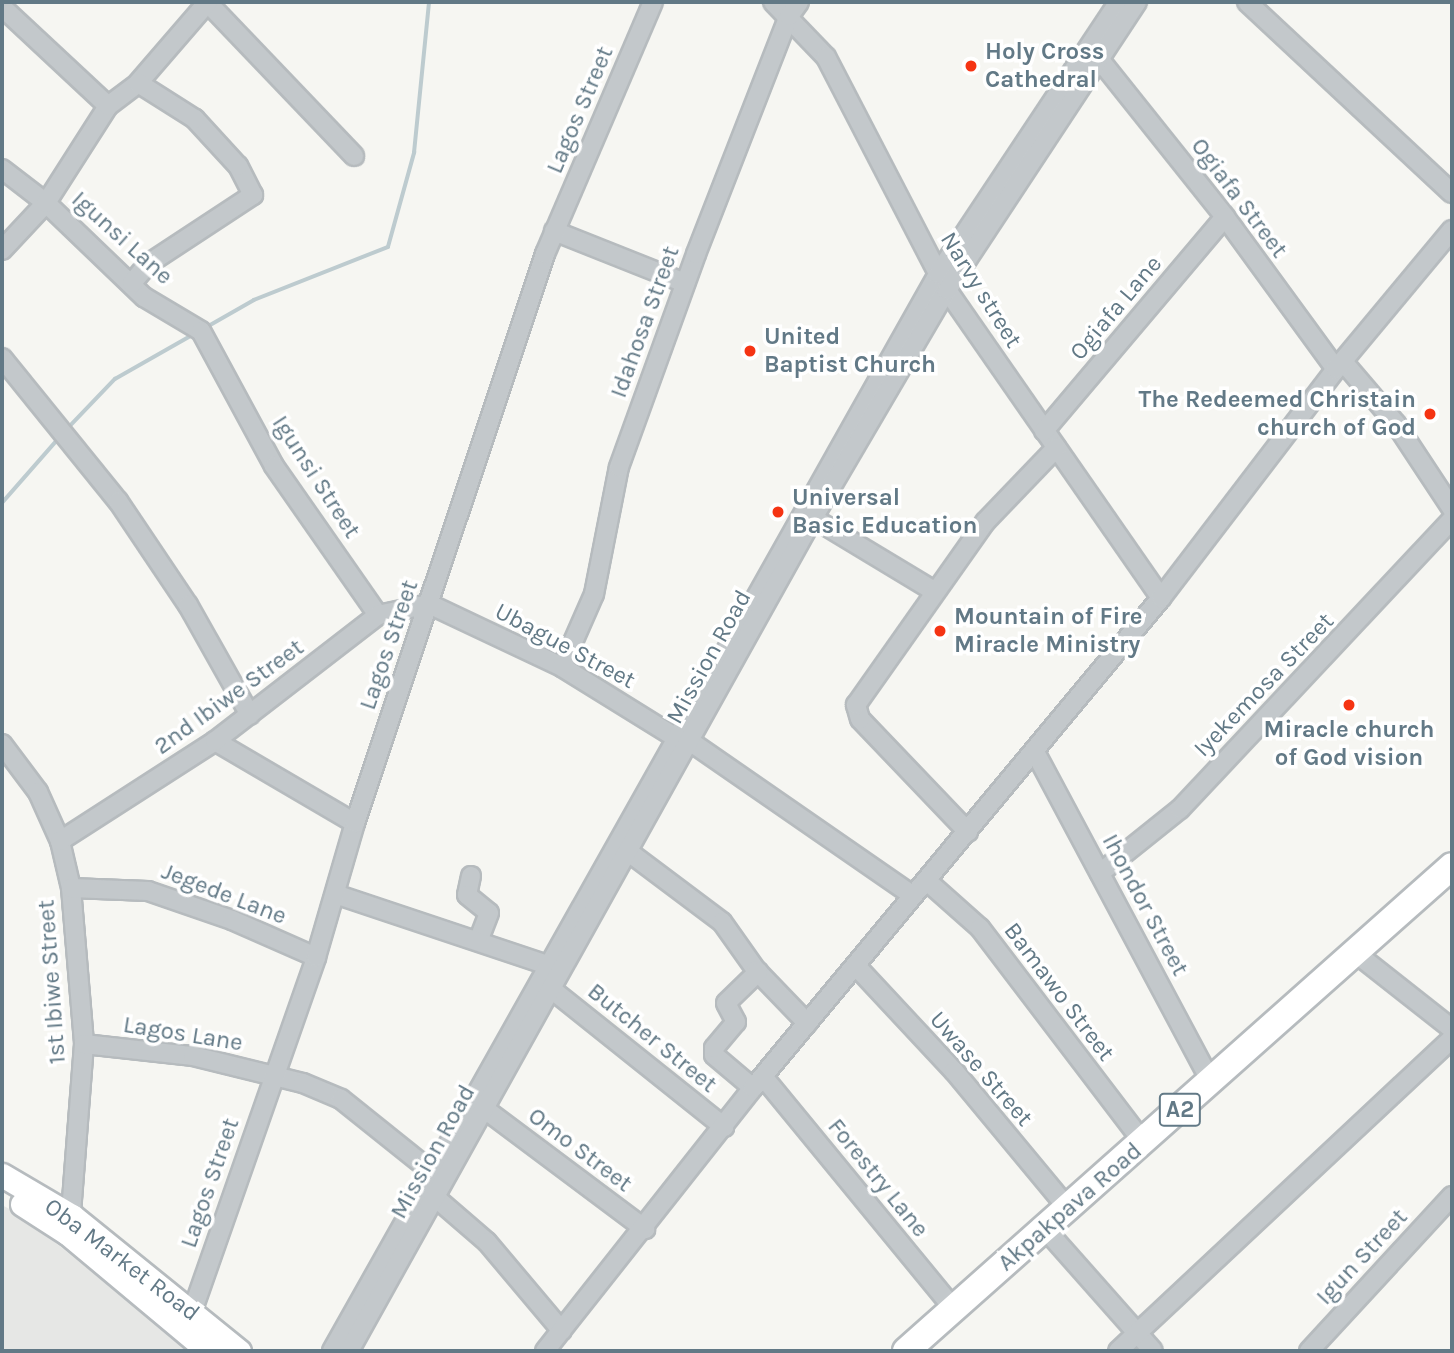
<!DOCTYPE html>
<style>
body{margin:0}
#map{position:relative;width:1454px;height:1353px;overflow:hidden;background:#f6f6f2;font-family:Karla,sans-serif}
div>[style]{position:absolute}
.built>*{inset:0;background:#e6e7e5}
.stream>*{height:3.5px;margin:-1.75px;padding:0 1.75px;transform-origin:1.75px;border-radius:1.75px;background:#bdcbcf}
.roads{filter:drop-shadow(2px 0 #b6bbbe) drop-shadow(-2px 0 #b6bbbe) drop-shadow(0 2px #b6bbbe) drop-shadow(0 -2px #b6bbbe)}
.minor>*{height:18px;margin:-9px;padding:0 9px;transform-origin:9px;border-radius:9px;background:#c3c8cb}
.major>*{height:23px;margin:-11.5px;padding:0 11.5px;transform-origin:11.5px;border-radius:11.5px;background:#fff}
.highway>*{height:26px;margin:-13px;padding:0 13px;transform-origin:13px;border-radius:13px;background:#fff}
.dots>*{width:19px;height:19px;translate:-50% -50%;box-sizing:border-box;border:4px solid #fff;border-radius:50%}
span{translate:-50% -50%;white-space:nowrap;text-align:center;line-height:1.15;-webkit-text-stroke:7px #fff;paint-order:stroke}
.shield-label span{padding:2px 5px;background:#fff;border:2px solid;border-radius:5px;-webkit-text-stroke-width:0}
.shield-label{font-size:23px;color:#627986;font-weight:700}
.poi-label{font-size:24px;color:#627986;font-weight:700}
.left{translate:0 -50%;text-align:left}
.right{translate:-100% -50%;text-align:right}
.street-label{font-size:24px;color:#627986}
.frame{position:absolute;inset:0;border:4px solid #627986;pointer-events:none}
</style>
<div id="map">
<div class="built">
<div style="clip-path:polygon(2px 1205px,24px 1217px,189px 1351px,2px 1351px)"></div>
</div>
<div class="stream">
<div style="left:205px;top:328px;width:56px;rotate:-29.7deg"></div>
<div style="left:254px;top:300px;width:144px;rotate:-21.6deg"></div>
<div style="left:388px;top:247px;width:98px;rotate:-74.5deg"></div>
<div style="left:414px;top:153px;width:152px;rotate:-84.3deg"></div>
<div style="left:68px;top:428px;width:68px;rotate:-46.2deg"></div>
<div style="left:115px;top:379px;width:93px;rotate:-29.6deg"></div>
<div style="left:2px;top:503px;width:85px;rotate:-48.8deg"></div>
</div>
<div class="roads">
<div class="minor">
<div style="left:207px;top:2px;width:213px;rotate:46.3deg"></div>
<div style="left:773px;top:2px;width:76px;rotate:46.1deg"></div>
<div style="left:826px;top:57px;width:263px;rotate:62.6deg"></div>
<div style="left:947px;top:290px;width:375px;rotate:55.2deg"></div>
<div style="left:1247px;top:2px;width:280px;rotate:43deg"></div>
<div style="left:2px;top:7px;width:145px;rotate:43deg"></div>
<div style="left:1099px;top:59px;width:202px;rotate:51.4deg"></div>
<div style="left:1225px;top:217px;width:188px;rotate:53.9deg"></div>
<div style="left:2px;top:169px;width:56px;rotate:37.7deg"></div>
<div style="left:46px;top:203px;width:136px;rotate:43.8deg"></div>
<div style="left:144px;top:297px;width:66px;rotate:30.8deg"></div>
<div style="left:201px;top:331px;width:153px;rotate:61.6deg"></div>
<div style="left:274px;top:466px;width:182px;rotate:55.1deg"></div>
<div style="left:554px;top:231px;width:141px;rotate:21.7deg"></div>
<div style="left:2px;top:250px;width:64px;rotate:-46.9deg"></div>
<div style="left:46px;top:203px;width:115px;rotate:-57.4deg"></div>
<div style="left:108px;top:106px;width:38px;rotate:-37deg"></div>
<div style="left:138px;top:83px;width:107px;rotate:-49.2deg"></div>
<div style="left:132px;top:283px;width:25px;rotate:-50deg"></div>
<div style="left:148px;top:264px;width:126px;rotate:-33.3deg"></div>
<div style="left:253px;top:195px;width:33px;rotate:-117deg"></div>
<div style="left:238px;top:166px;width:64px;rotate:-132.5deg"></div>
<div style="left:195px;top:119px;width:67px;rotate:-147.7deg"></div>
<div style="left:2px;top:358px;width:184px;rotate:51deg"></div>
<div style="left:118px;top:501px;width:125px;rotate:56.1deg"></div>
<div style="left:188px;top:605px;width:126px;rotate:60.6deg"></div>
<div style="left:1345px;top:364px;width:79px;rotate:49.6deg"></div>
<div style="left:1396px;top:424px;width:102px;rotate:56.6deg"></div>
<div style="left:1044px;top:431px;width:280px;rotate:-49.8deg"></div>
<div style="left:813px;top:518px;width:141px;rotate:31.1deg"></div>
<div style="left:562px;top:667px;width:80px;rotate:-66.3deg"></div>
<div style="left:594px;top:594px;width:129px;rotate:-78.9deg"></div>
<div style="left:619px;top:467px;width:226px;rotate:-70.1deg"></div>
<div style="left:696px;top:254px;width:256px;rotate:-68.7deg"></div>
<div style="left:789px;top:16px;width:17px;rotate:-54deg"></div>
<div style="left:215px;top:741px;width:162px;rotate:30.4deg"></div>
<div style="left:691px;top:742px;width:270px;rotate:34.7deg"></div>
<div style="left:2px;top:744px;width:60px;rotate:53.1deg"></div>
<div style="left:38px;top:792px;width:54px;rotate:65.8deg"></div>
<div style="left:60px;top:841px;width:48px;rotate:76.8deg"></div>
<div style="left:71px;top:888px;width:157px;rotate:85.2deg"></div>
<div style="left:84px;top:1044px;width:182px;rotate:94.4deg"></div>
<div style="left:1035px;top:752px;width:374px;rotate:61.9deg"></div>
<div style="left:968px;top:832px;width:156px;rotate:-133.7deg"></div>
<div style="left:860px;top:719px;width:15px;rotate:-106deg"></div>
<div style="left:856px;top:705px;width:224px;rotate:-54.8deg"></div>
<div style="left:985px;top:522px;width:103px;rotate:-46.2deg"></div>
<div style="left:60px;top:841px;width:184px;rotate:-32.8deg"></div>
<div style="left:215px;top:741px;width:206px;rotate:-37.7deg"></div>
<div style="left:378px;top:615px;width:52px;rotate:-12.2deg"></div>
<div style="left:429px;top:604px;width:147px;rotate:25.3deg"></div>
<div style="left:562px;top:667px;width:133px;rotate:31.8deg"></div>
<div style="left:630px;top:853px;width:115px;rotate:36.9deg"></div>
<div style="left:722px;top:922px;width:59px;rotate:54.7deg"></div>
<div style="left:756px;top:970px;width:74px;rotate:46.1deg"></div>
<div style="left:1100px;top:873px;width:102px;rotate:-38.7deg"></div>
<div style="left:1180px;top:809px;width:398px;rotate:-46.8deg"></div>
<div style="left:471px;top:876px;width:19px;rotate:102deg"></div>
<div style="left:467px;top:895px;width:28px;rotate:39deg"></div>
<div style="left:489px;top:913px;width:30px;rotate:111deg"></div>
<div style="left:927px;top:881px;width:71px;rotate:41.6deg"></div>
<div style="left:980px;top:928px;width:269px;rotate:52.7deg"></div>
<div style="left:71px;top:888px;width:77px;rotate:2.2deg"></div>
<div style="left:148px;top:891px;width:89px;rotate:19deg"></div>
<div style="left:232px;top:920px;width:92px;rotate:23.8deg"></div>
<div style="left:335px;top:894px;width:224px;rotate:18.5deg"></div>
<div style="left:1353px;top:951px;width:126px;rotate:38.2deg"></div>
<div style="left:856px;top:966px;width:144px;rotate:47deg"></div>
<div style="left:954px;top:1071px;width:175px;rotate:50.3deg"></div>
<div style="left:550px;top:988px;width:223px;rotate:38.6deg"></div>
<div style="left:84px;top:1044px;width:110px;rotate:6.3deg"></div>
<div style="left:193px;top:1056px;width:113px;rotate:13.8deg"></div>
<div style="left:303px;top:1083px;width:41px;rotate:22.8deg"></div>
<div style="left:341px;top:1099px;width:117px;rotate:38.7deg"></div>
<div style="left:765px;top:1079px;width:296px;rotate:50.6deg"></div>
<div style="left:753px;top:1088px;width:51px;rotate:-139.8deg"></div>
<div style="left:714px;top:1055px;width:7px;rotate:-90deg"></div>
<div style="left:714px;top:1048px;width:34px;rotate:-50deg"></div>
<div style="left:736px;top:1022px;width:21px;rotate:-118deg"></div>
<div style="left:726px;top:1003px;width:45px;rotate:-44.1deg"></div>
<div style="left:486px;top:1110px;width:199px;rotate:36.8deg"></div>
<div style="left:436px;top:1198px;width:67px;rotate:40.8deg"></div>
<div style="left:487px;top:1242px;width:116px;rotate:49.9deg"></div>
<div style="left:1054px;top:1239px;width:149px;rotate:48.5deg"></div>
<div style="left:192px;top:1312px;width:376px;rotate:-70.7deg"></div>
<div style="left:316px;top:957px;width:140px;rotate:-73.8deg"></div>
<div style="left:355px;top:823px;width:600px;rotate:-71.53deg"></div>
<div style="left:545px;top:254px;width:274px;rotate:-66.8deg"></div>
<div style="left:332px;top:1351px;width:1236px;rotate:-60.63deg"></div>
<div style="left:938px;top:274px;width:327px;rotate:-56.4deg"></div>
<div style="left:349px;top:1351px;width:954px;rotate:-60.88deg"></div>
<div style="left:813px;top:518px;width:264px;rotate:-59.6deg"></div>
<div style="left:947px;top:290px;width:345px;rotate:-56.6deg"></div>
<div style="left:545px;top:1351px;width:335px;rotate:-51.7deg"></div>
<div style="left:753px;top:1088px;width:638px;rotate:-50.22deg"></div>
<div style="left:1161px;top:598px;width:288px;rotate:-52.6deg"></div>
<div style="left:1336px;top:369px;width:181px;rotate:-50.2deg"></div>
<div style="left:1118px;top:1351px;width:458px;rotate:-43.1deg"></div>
<div style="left:1309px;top:1351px;width:211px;rotate:-47.3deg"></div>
</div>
<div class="major">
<div style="left:2px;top:1175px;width:81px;rotate:30.4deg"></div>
<div style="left:72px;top:1216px;width:215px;rotate:39deg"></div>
<div style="left:22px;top:1204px;width:54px;rotate:32.8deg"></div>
<div style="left:67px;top:1233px;width:184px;rotate:39.9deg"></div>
</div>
<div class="highway">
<div style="left:906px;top:1351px;width:730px;rotate:-41.61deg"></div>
</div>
</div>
<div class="dots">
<div style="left:971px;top:66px;background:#f53413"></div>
<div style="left:750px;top:351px;background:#f53413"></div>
<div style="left:1430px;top:414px;background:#f53413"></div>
<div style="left:778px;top:512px;background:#f53413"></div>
<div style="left:940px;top:631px;background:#f53413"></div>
<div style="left:1349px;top:705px;background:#f53413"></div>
</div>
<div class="shield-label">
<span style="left:1180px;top:1110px">A2</span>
</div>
<div class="poi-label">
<span class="left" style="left:985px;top:66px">Holy Cross<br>Cathedral</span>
<span class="left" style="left:764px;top:351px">United<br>Baptist Church</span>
<span class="right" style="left:1416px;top:414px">The Redeemed Christain<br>church of God</span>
<span class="left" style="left:792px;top:512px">Universal<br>Basic Education</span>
<span class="left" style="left:954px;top:631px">Mountain of Fire<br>Miracle Ministry</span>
<span style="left:1349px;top:744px">Miracle church<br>of God vision</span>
</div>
<div class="street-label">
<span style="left:580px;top:110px;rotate:-67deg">Lagos Street</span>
<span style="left:1239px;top:198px;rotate:53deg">Ogiafa Street</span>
<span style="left:122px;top:238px;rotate:42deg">Igunsi Lane</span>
<span style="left:981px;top:290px;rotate:58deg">Narvy street</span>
<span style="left:1116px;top:308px;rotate:-50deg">Ogiafa Lane</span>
<span style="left:645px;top:322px;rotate:-70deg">Idahosa Street</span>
<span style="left:316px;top:477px;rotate:57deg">Igunsi Street</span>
<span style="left:389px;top:645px;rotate:-71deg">Lagos Street</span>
<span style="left:565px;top:646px;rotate:28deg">Ubague Street</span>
<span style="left:709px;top:657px;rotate:-61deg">Mission Road</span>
<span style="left:1264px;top:685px;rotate:-46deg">Iyekemosa Street</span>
<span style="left:229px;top:697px;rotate:-36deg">2nd Ibiwe Street</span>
<span style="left:224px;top:894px;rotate:21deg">Jegede Lane</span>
<span style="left:1145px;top:905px;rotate:62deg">Ihondor Street</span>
<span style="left:52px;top:982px;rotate:-94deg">1st Ibiwe Street</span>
<span style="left:1059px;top:992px;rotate:53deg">Bamawo Street</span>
<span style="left:183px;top:1034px;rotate:9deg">Lagos Lane</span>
<span style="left:652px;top:1038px;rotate:39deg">Butcher Street</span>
<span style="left:981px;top:1069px;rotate:49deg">Uwase Street</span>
<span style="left:580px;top:1150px;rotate:37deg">Omo Street</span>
<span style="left:433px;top:1152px;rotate:-61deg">Mission Road</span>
<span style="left:878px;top:1178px;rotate:51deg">Forestry Lane</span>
<span style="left:210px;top:1183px;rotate:-71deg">Lagos Street</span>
<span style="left:1070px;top:1207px;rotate:-41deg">Akpakpava Road</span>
<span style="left:1362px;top:1257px;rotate:-47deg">Igun Street</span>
<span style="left:122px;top:1260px;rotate:37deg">Oba Market Road</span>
</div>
<div class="frame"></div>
</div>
